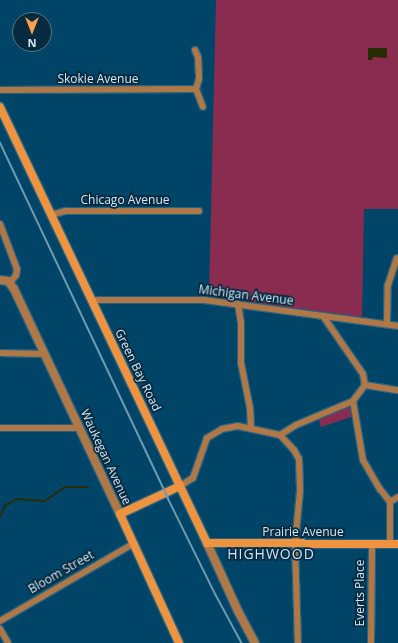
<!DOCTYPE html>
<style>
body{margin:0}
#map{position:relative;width:398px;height:643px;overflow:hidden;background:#004568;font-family:"Open Sans",sans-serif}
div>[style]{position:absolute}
.green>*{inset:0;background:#8a2b50}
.water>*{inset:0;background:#252d04}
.stream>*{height:1.5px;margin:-0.75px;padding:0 0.75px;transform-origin:0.75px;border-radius:0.75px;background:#252d04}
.roads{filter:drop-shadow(1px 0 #266382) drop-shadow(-1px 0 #266382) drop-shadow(0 1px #266382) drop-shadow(0 -1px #266382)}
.minor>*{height:6px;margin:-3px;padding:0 3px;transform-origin:3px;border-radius:3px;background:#b07747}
.tertiary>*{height:8px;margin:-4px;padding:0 4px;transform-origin:4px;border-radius:4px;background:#b07747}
.secondary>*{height:8px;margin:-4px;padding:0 4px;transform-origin:4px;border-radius:4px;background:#ee9440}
.rail>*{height:1.5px;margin:-0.75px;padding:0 0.75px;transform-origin:0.75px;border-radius:0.75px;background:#6e9bb4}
span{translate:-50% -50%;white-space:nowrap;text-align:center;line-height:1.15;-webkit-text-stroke:3.5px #082a3e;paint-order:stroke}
.street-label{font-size:12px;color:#d3e9f9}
.quarter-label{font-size:14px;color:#cce9ff;letter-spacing:1px}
.north{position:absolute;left:12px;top:12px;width:40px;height:40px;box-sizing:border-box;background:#082a3e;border:1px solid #597689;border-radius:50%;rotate:180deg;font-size:11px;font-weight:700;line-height:16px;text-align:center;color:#d3e9f9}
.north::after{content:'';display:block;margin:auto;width:14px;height:18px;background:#f99f4d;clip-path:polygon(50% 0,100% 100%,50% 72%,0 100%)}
</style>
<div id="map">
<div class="green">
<div style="clip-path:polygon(216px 0,398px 0,398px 209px,364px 209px,362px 318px,209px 296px)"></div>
<div style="clip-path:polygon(348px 407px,352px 408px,354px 416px,321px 427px,318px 417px)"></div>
</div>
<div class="water">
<div style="clip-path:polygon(368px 48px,387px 48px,387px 58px,373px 57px,372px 60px,368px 60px)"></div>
</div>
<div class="stream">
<div style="left:0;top:517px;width:12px;rotate:-66deg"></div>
<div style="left:5px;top:506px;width:14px;rotate:-30deg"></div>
<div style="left:17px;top:499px;width:28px;rotate:4deg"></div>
<div style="left:45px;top:501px;width:24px;rotate:-35deg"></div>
<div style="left:65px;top:487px;width:23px"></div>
</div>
<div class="roads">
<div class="minor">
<div style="left:195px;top:50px;width:8px;rotate:67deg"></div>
<div style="left:198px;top:57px;width:22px;rotate:87deg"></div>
<div style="left:199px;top:79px;width:10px;rotate:107deg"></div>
<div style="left:196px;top:89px;width:19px;rotate:69deg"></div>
<div style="left:0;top:90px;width:196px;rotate:-0.3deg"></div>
<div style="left:51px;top:215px;width:15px;rotate:-16deg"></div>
<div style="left:65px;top:211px;width:134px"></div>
<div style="left:0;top:224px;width:48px;rotate:69.3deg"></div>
<div style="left:17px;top:269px;width:6px;rotate:99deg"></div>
<div style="left:16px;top:275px;width:10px;rotate:127deg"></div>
<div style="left:91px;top:300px;width:113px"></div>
<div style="left:204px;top:300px;width:196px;rotate:7.6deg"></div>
<div style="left:238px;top:304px;width:18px;rotate:81deg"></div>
<div style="left:241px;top:322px;width:41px;rotate:90deg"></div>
<div style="left:241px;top:363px;width:46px;rotate:78.7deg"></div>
<div style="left:250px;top:408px;width:20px;rotate:87deg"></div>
<div style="left:323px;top:316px;width:70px;rotate:55.4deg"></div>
<div style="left:363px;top:374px;width:11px;rotate:80deg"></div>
<div style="left:365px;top:385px;width:20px;rotate:127deg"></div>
<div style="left:387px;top:324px;width:39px;rotate:-89deg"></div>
<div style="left:388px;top:285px;width:28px;rotate:-72deg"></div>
<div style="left:0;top:353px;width:44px;rotate:1.3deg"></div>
<div style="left:365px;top:385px;width:33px;rotate:9deg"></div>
<div style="left:0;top:428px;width:79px"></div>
<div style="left:280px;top:435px;width:21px;rotate:47deg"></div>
<div style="left:294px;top:450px;width:10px;rotate:61deg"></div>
<div style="left:299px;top:459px;width:32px;rotate:88deg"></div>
<div style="left:300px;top:491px;width:53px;rotate:95.4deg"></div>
<div style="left:295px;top:544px;width:99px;rotate:88.3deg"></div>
<div style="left:180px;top:486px;width:15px;rotate:-32deg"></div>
<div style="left:193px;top:478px;width:42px;rotate:-70.7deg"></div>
<div style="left:207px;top:438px;width:17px;rotate:-31deg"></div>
<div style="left:222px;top:429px;width:16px;rotate:-11deg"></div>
<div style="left:238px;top:426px;width:43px;rotate:12.1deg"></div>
<div style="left:280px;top:435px;width:19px;rotate:-32deg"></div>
<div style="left:296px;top:425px;width:62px;rotate:-22.8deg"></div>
<div style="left:353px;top:401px;width:60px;rotate:80.4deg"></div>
<div style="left:363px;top:460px;width:34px;rotate:60deg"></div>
<div style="left:380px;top:489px;width:16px;rotate:52deg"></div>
<div style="left:390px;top:502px;width:42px;rotate:90deg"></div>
<div style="left:390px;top:502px;width:9px;rotate:-32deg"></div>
<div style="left:0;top:621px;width:154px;rotate:-30.1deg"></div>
<div style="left:0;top:629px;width:16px;rotate:60deg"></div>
<div style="left:371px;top:643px;width:99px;rotate:-89.4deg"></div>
</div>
<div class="tertiary">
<div style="left:0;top:280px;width:8px;rotate:7deg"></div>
<div style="left:8px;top:281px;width:10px;rotate:53deg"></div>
<div style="left:14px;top:289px;width:249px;rotate:64.8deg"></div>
<div style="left:207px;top:543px;width:75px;rotate:65.5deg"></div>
<div style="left:238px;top:611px;width:36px;rotate:62deg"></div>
</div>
<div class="secondary">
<div style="left:0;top:107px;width:483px;rotate:64.6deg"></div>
<div style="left:207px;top:543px;width:191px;rotate:0.3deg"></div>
<div style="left:179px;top:643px;width:142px;rotate:-114.6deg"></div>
<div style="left:120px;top:514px;width:66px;rotate:-25deg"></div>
</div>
</div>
<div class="rail">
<div style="left:0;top:142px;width:394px;rotate:64.7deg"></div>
<div style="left:168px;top:498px;width:108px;rotate:63.7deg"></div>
<div style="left:216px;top:595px;width:55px;rotate:61.6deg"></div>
</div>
<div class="street-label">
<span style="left:98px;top:79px">Skokie Avenue</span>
<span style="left:125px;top:200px">Chicago Avenue</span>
<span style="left:246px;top:295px;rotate:7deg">Michigan Avenue</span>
<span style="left:138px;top:370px;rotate:64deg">Green Bay Road</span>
<span style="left:106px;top:457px;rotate:65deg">Waukegan Avenue</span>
<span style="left:303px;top:532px">Prairie Avenue</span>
<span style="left:61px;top:572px;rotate:-30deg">Bloom Street</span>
<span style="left:360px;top:593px;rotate:-90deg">Everts Place</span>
</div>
<div class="quarter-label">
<span style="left:271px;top:554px">HIGHWOOD</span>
</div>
<div class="north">N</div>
</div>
